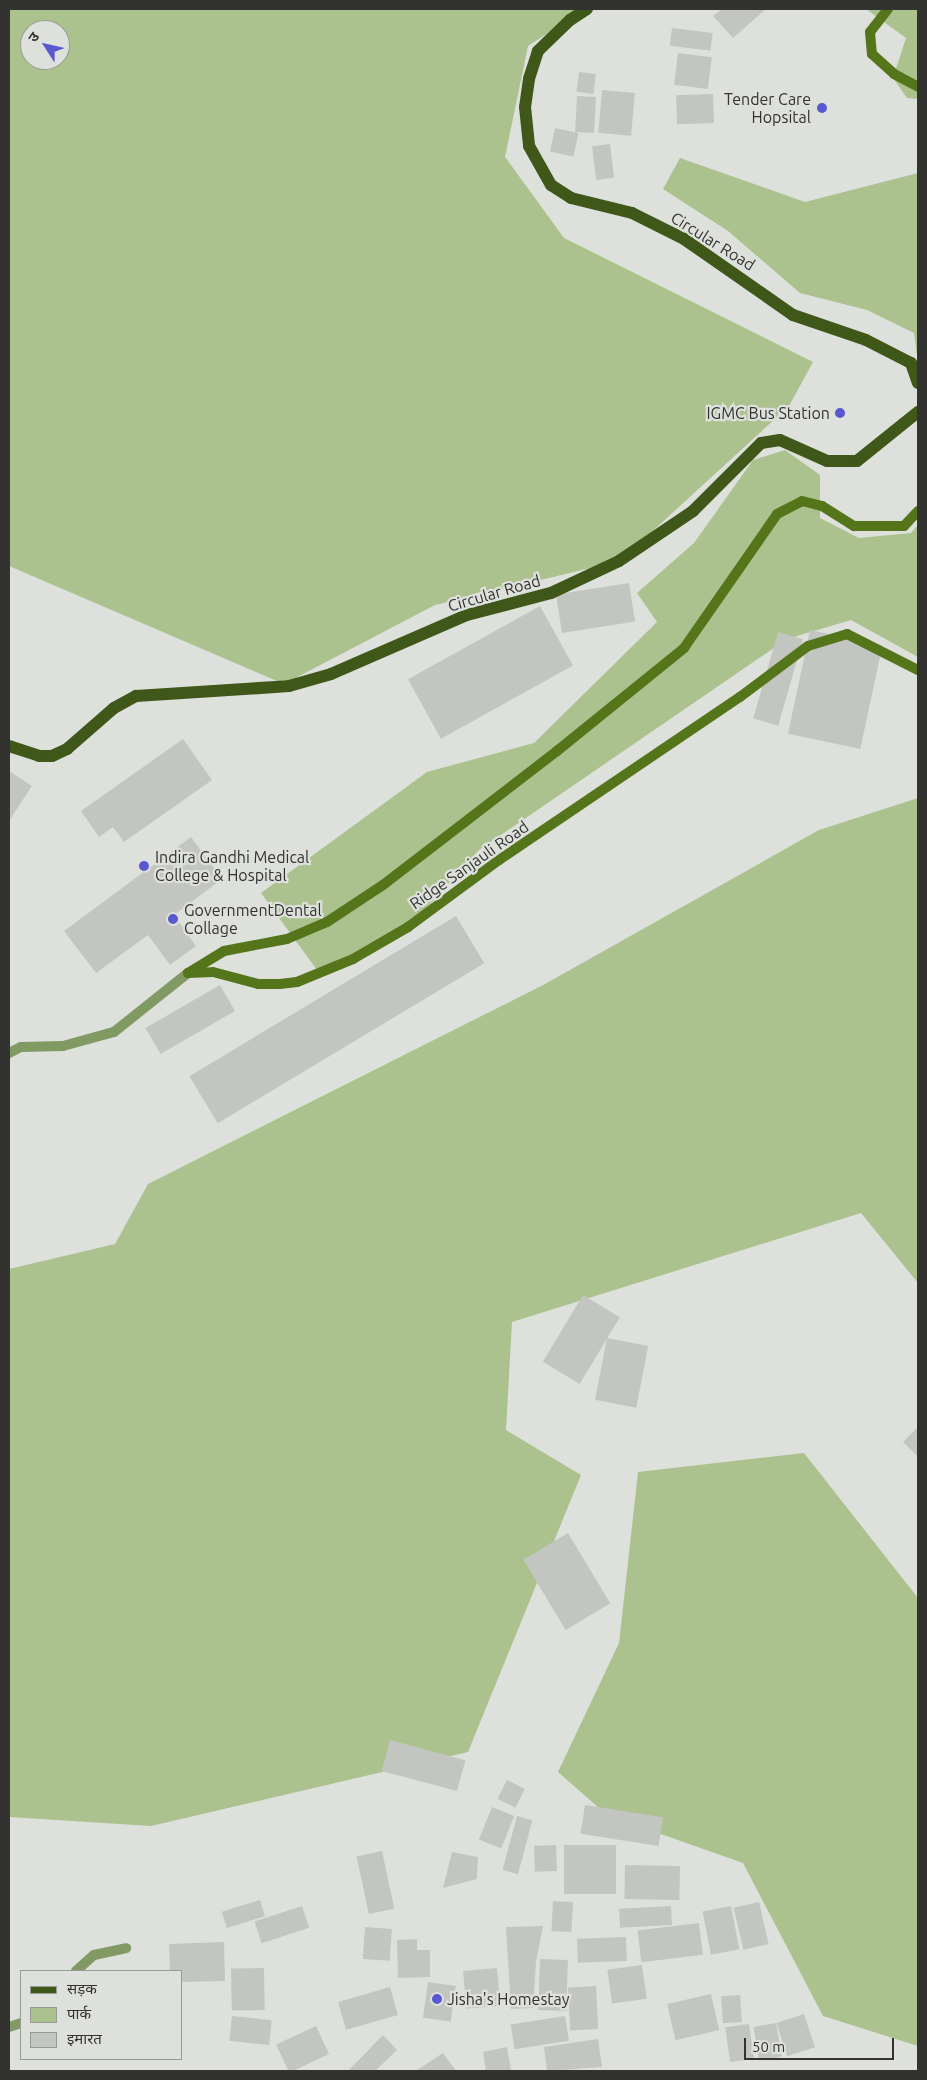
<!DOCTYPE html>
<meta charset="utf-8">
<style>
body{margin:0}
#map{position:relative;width:927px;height:2080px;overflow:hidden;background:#dee0dc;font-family:Ubuntu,"Noto Sans Devanagari",sans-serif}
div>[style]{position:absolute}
.green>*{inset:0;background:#abc28e}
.building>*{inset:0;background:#c3c5c0;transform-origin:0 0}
.street>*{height:10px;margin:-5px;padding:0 5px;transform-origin:5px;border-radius:5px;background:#819962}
.secondary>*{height:10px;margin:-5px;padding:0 5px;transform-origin:5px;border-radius:5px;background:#54751a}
.primary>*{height:12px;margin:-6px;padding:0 6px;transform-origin:6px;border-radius:6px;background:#3f5719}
.dots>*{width:14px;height:14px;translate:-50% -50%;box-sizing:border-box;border:2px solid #dee0dc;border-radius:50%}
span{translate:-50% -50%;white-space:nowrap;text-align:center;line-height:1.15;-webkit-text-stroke:4.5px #dee0dc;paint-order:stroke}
.poi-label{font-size:16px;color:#323331}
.right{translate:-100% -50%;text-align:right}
.left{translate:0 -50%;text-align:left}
.street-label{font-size:16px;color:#323331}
.frame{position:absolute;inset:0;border:10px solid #323331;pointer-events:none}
.legend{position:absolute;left:20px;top:1970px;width:162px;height:90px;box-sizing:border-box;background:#dee0dc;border:1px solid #999b98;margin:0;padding:6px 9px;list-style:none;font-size:15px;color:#323331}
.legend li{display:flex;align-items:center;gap:10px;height:25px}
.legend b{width:25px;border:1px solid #999b98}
.north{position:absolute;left:20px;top:20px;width:50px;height:50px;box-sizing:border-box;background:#dee0dc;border:1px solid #999b98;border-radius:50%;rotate:305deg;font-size:14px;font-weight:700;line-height:20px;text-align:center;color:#323331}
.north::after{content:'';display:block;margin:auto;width:18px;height:22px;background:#5859d0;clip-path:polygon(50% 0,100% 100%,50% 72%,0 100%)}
.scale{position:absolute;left:744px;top:2038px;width:150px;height:22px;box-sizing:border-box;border:2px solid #323331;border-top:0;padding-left:6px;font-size:15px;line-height:18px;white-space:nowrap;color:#323331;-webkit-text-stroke:4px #dee0dc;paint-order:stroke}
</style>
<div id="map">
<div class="green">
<div style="clip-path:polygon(evenodd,9px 9px,585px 9px,528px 46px,505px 157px,564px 238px,813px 362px,789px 406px,620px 561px,435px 605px,284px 684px,9px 566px,9px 9px,30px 30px,60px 30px,60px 60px,30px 60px,30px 30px)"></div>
<div style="clip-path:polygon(866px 9px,918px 9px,918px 99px,907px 98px,893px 78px,906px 38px)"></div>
<div style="clip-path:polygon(680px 158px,805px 202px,918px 173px,918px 362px,914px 333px,867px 310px,800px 293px,728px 231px,663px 189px)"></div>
<div style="clip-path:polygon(785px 450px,820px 475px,820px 518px,859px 538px,911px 533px,918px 525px,918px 657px,851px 620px,787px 639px,479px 850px,403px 934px,317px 970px,261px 893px,427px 772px,534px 743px,657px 622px,637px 593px,694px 543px,753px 460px)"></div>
<div style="clip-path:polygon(918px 798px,918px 1283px,861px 1213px,512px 1322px,506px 1430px,581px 1475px,468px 1752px,151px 1826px,9px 1817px,9px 1269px,115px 1244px,148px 1184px,545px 984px,819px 830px)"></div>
<div style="clip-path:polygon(804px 1453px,918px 1598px,918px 2046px,823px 2016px,743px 1863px,607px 1815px,558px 1772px,619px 1643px,638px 1472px)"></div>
</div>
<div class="building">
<div style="clip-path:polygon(722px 9px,766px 9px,733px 38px,713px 16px)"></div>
<div style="left:672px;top:28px;width:41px;height:18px;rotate:7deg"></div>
<div style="left:678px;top:53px;width:34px;height:32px;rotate:7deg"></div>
<div style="left:579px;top:72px;width:17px;height:20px;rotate:7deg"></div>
<div style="left:602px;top:90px;width:33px;height:43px;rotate:5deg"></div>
<div style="left:713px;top:94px;width:29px;height:37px;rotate:88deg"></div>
<div style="left:577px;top:96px;width:19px;height:36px;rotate:3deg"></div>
<div style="left:555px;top:128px;width:24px;height:24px;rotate:12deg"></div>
<div style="left:610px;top:144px;width:34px;height:18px;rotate:83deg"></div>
<div style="left:629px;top:583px;width:39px;height:74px;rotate:81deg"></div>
<div style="left:540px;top:606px;width:68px;height:151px;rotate:61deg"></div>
<div style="left:810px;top:630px;width:74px;height:106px;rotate:12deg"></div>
<div style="left:778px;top:632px;width:26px;height:90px;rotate:16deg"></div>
<div style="clip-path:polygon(183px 739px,212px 780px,124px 842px,113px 827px,99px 837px,81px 811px)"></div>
<div style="clip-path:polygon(9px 771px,32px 786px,9px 821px)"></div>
<div style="clip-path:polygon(191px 837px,222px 879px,174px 915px,196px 946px,170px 965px,148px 935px,96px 973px,64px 931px)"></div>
<div style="left:456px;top:916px;width:55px;height:311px;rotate:59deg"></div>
<div style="left:220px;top:985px;width:30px;height:86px;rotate:60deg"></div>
<div style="left:583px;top:1295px;width:43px;height:78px;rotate:31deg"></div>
<div style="left:607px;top:1338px;width:42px;height:63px;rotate:11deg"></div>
<div style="clip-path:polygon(918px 1427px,918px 1457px,903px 1442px)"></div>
<div style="left:568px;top:1533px;width:82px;height:52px;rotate:59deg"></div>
<div style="left:390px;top:1740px;width:78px;height:32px;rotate:15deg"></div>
<div style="left:507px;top:1780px;width:20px;height:21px;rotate:27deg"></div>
<div style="left:585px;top:1805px;width:79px;height:29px;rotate:9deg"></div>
<div style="left:492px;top:1807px;width:24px;height:35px;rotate:22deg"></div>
<div style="left:517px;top:1816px;width:16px;height:56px;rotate:15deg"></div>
<div style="left:556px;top:1845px;width:26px;height:22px;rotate:88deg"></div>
<div style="left:564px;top:1845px;width:52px;height:49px"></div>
<div style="left:382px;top:1851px;width:59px;height:26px;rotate:78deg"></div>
<div style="clip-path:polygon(452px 1852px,478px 1857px,477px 1879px,443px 1888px)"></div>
<div style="left:625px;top:1865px;width:55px;height:34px;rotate:1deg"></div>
<div style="left:260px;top:1900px;width:17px;height:40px;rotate:73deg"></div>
<div style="left:553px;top:1901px;width:20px;height:30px;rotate:3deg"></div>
<div style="left:759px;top:1902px;width:43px;height:26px;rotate:77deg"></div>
<div style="left:302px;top:1906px;width:23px;height:50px;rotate:72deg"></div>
<div style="left:671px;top:1906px;width:19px;height:52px;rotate:87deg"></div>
<div style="left:731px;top:1906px;width:44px;height:29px;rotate:79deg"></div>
<div style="left:699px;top:1923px;width:32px;height:62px;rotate:83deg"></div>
<div style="clip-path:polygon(543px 1926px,536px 1962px,533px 2008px,511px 2009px,506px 1927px)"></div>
<div style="left:365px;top:1927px;width:27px;height:32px;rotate:4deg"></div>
<div style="left:626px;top:1937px;width:24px;height:49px;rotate:88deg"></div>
<div style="clip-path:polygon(417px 1939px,417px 1950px,430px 1950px,430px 1977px,398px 1978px,397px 1940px)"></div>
<div style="clip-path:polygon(224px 1942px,225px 1981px,181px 1982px,181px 1971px,170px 1971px,169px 1944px)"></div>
<div style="left:540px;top:1959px;width:28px;height:51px;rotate:2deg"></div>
<div style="left:642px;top:1965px;width:34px;height:35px;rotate:82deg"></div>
<div style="left:264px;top:1968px;width:42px;height:33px;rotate:89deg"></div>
<div style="left:497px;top:1968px;width:38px;height:34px;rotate:85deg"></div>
<div style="left:428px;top:1982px;width:28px;height:36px;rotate:8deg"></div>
<div style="left:596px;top:1986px;width:43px;height:28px;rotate:87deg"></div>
<div style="left:390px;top:1987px;width:29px;height:54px;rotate:74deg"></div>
<div style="left:711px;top:1994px;width:37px;height:45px;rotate:77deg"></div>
<div style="left:740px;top:1995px;width:27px;height:19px;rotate:86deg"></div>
<div style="left:804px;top:2014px;width:35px;height:29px;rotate:72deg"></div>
<div style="left:232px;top:2016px;width:40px;height:25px;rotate:6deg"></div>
<div style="left:565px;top:2016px;width:25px;height:55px;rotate:81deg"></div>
<div style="left:776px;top:2023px;width:34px;height:23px;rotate:80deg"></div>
<div style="left:749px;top:2024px;width:35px;height:24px;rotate:82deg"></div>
<div style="left:316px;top:2026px;width:31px;height:44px;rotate:65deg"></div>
<div style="clip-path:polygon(383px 2035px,397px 2050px,375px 2071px,348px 2071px)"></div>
<div style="clip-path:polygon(598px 2039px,602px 2067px,547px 2071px,544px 2047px)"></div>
<div style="clip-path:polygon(507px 2047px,511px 2070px,486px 2071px,483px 2052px)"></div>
<div style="clip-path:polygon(443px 2053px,456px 2071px,416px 2071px)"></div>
</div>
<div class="street">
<div style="left:9px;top:1053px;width:13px;rotate:-27deg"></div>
<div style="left:21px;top:1047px;width:42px;rotate:-1.4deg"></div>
<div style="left:63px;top:1046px;width:53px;rotate:-15.4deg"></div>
<div style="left:114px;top:1032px;width:95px;rotate:-38.6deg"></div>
<div style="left:76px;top:1971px;width:24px;rotate:-42deg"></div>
<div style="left:94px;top:1955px;width:33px;rotate:-12deg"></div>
<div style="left:9px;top:2027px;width:13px;rotate:-18deg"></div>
</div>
<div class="secondary">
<div style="left:888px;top:9px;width:29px;rotate:128deg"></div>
<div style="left:870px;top:32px;width:22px;rotate:85deg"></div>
<div style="left:872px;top:54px;width:30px;rotate:42deg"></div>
<div style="left:894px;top:74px;width:27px;rotate:28deg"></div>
<div style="left:188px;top:973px;width:42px;rotate:-31.4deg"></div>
<div style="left:224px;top:951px;width:64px;rotate:-10.8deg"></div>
<div style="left:287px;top:939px;width:43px;rotate:-23deg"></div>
<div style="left:327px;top:922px;width:67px;rotate:-33.5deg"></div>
<div style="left:383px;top:885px;width:220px;rotate:-37.6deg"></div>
<div style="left:557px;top:751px;width:164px;rotate:-39deg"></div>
<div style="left:684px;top:648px;width:163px;rotate:-55.2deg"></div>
<div style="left:777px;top:514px;width:28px;rotate:-27deg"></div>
<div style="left:802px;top:501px;width:21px;rotate:14deg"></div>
<div style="left:822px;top:506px;width:38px;rotate:32deg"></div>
<div style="left:854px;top:526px;width:50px"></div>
<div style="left:904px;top:526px;width:21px;rotate:-47deg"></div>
<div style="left:188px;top:973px;width:25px;rotate:-2deg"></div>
<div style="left:213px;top:972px;width:47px;rotate:14.9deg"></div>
<div style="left:258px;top:984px;width:22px"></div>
<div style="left:280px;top:984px;width:17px;rotate:-7deg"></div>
<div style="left:297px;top:982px;width:61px;rotate:-22.3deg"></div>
<div style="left:353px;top:959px;width:64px;rotate:-30.2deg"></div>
<div style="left:408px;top:927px;width:113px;rotate:-36.4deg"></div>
<div style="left:499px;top:860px;width:291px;rotate:-34.1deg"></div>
<div style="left:740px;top:697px;width:85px;rotate:-36.9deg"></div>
<div style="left:808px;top:646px;width:41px;rotate:-17.1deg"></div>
<div style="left:847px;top:634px;width:80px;rotate:26.9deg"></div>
</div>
<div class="primary">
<div style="left:587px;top:9px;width:20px;rotate:147deg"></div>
<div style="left:570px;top:20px;width:45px;rotate:135.9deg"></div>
<div style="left:538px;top:51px;width:29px;rotate:108deg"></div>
<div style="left:529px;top:79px;width:28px;rotate:98deg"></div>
<div style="left:525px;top:107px;width:39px;rotate:84deg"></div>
<div style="left:529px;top:146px;width:45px;rotate:60.6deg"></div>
<div style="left:551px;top:185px;width:24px;rotate:33deg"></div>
<div style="left:571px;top:198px;width:63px;rotate:13.8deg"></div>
<div style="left:632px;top:213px;width:58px;rotate:26.6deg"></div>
<div style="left:684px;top:239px;width:133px;rotate:34.9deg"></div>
<div style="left:793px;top:315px;width:77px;rotate:18.9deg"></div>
<div style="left:866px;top:340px;width:51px;rotate:27.1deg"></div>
<div style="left:911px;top:363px;width:21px;rotate:71deg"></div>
<div style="left:9px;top:746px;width:32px;rotate:18deg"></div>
<div style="left:39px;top:756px;width:13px"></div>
<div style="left:52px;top:756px;width:17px;rotate:-25deg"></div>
<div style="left:67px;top:749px;width:62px;rotate:-41.1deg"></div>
<div style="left:114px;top:708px;width:25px;rotate:-29deg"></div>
<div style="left:136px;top:696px;width:153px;rotate:-3.7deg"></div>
<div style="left:289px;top:686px;width:44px;rotate:-15.9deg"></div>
<div style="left:331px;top:674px;width:148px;rotate:-23.5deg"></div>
<div style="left:467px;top:615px;width:87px;rotate:-14.7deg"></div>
<div style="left:551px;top:593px;width:75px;rotate:-25.2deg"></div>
<div style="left:619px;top:561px;width:89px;rotate:-34deg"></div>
<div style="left:693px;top:511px;width:96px;rotate:-45deg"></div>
<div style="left:761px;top:443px;width:19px;rotate:-9deg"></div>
<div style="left:780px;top:440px;width:51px;rotate:24.1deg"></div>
<div style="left:827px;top:461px;width:30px"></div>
<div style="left:857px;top:461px;width:78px;rotate:-38.8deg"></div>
</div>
<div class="dots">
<div style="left:822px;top:108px;background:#5859d0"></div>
<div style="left:840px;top:413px;background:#5859d0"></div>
<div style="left:144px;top:866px;background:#5859d0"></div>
<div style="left:173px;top:919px;background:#5859d0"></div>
<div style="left:437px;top:1999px;background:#5859d0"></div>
</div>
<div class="poi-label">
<span class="right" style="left:811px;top:108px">Tender Care<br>Hopsital</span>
<span class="right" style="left:830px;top:413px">IGMC Bus Station</span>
<span class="left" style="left:155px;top:866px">Indira Gandhi Medical<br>College &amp; Hospital</span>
<span class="left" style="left:184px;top:919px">GovernmentDental<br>Collage</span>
<span class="left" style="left:447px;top:1999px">Jisha's Homestay</span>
</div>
<div class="street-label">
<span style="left:713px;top:241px;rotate:32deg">Circular Road</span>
<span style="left:494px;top:593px;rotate:-16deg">Circular Road</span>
<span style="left:469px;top:865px;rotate:-35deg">Ridge Sanjauli Road</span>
</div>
<div class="frame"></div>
<ul class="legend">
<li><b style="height:6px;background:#3f5719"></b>सड़क</li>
<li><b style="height:14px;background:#abc28e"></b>पार्क</li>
<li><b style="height:14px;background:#c3c5c0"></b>इमारत</li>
</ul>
<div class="north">उ</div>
<div class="scale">50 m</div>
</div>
